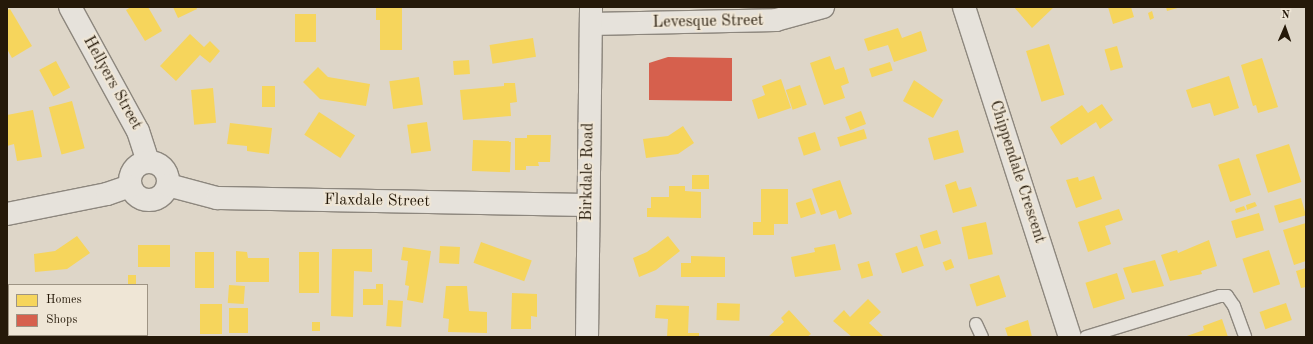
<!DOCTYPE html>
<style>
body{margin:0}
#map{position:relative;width:1313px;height:344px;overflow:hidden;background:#ded6c8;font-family:"Old Standard TT",serif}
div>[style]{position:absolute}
.homes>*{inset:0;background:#f6d55c;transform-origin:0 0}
.shops>*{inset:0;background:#d6604d}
.roads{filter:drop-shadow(1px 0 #8d877e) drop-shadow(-1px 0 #8d877e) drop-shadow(0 1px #8d877e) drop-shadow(0 -1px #8d877e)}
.service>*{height:12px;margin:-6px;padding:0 6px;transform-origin:6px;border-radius:6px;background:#e6e2db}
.minor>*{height:22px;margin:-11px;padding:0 11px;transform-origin:11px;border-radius:11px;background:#e6e2db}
.minor>.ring{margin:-11px;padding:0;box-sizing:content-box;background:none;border:22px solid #e6e2db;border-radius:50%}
.secondary>*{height:22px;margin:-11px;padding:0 11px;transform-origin:11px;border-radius:11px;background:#e6e2db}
span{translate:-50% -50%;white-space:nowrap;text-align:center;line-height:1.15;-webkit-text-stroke:4px #efe6d6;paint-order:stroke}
.street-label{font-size:16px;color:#251909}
.frame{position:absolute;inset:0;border:8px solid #251909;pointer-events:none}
.legend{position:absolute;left:8px;top:284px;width:140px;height:52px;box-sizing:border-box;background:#efe6d6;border:1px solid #9e9484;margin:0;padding:5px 7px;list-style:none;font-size:12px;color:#251909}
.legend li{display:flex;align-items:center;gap:8px;height:20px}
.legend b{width:20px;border:1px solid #9e9484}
.north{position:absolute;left:1265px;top:8px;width:40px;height:40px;-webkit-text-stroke:3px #efe6d6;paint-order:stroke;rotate:2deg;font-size:11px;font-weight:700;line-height:16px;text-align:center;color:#251909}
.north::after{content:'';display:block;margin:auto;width:14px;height:18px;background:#251909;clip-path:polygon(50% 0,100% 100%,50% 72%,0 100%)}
</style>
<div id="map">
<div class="homes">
<div style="clip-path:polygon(131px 7px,148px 7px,162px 31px,145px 41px,126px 10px)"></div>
<div style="clip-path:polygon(173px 7px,196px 7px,197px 9px,178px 18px)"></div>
<div style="clip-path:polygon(376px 7px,402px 7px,402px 50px,380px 50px,380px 20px,376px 20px)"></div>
<div style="clip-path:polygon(1014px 7px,1054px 7px,1032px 28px)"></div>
<div style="clip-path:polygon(1108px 7px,1131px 7px,1134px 17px,1113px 24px)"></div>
<div style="clip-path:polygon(1166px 7px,1181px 7px,1167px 11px)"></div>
<div style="clip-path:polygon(10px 9px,32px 46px,12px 58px,7px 49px,7px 10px)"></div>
<div style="clip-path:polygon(1152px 11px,1154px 18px,1150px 20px,1148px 13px)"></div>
<div style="left:295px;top:14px;width:21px;height:28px"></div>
<div style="clip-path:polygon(898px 28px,902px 38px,921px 31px,927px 51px,894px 62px,888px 45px,868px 51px,864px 39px)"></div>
<div style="clip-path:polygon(190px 34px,204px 47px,210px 41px,220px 51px,210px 63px,200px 55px,176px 81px,160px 66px)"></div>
<div style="left:533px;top:38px;width:19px;height:44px;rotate:81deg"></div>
<div style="left:1049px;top:44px;width:53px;height:24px;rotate:73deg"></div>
<div style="left:1117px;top:46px;width:22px;height:13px;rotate:74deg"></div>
<div style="clip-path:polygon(830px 56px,835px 70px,844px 67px,849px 83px,841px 86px,845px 98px,824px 105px,810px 63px)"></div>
<div style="clip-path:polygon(1262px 58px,1278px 107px,1258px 113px,1256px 105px,1253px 106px,1241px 65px)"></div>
<div style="left:469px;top:60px;width:14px;height:16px;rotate:86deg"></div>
<div style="left:56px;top:61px;width:30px;height:19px;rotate:62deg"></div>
<div style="left:890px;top:62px;width:9px;height:22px;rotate:72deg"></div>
<div style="clip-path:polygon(318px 67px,328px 77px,370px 84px,366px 106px,320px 99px,303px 82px)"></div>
<div style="clip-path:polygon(1229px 76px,1239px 108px,1214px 116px,1210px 103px,1192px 108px,1186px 90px)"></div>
<div style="left:419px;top:77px;width:28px;height:30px;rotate:82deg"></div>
<div style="clip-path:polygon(781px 79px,791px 108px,758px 119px,752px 100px,765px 95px,762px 86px)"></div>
<div style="clip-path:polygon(914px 80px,943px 100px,933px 118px,903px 101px)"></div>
<div style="clip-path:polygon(504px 83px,515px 83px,517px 102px,510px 103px,511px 116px,463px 120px,460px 90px,504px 86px)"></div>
<div style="left:800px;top:85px;width:21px;height:15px;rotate:71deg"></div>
<div style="left:262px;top:86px;width:13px;height:21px"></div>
<div style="left:213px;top:88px;width:35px;height:22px;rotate:85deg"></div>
<div style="left:72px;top:101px;width:49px;height:24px;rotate:75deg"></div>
<div style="clip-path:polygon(1102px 104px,1113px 120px,1100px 129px,1096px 122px,1061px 145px,1050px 127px,1082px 105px,1088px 113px)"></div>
<div style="clip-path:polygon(33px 110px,42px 157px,17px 161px,14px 144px,7px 146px,7px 115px)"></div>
<div style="left:861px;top:111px;width:14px;height:17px;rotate:69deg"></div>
<div style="left:319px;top:112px;width:43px;height:27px;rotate:33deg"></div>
<div style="left:427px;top:122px;width:29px;height:20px;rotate:82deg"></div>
<div style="clip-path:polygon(230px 123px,272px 128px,269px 154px,247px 151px,247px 146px,227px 144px)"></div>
<div style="clip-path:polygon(683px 126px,694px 143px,678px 154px,646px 158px,643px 139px,668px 136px)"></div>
<div style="left:864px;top:129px;width:10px;height:28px;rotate:73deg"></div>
<div style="left:958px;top:130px;width:23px;height:31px;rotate:75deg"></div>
<div style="left:815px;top:132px;width:19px;height:18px;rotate:72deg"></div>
<div style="clip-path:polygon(527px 135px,551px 135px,550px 162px,538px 162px,539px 166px,526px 166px,526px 170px,515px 170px,515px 138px,527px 138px)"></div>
<div style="left:473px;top:140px;width:38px;height:31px;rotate:2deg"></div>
<div style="left:1289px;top:144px;width:40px;height:35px;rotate:72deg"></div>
<div style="left:1239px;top:158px;width:39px;height:22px;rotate:72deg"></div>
<div style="left:692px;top:175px;width:17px;height:14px"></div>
<div style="clip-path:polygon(1094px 176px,1102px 199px,1076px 208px,1066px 180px,1078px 177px,1079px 181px)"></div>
<div style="clip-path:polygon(840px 180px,852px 214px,839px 219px,836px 210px,821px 215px,812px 189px)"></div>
<div style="clip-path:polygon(956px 181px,959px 190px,971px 187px,977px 206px,953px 213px,945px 185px)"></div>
<div style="clip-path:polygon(669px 186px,685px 186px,685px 191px,701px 192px,701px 218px,647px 217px,647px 208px,651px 208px,651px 197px,669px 197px)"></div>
<div style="clip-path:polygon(761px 189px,788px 189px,788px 224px,774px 224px,774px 235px,753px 235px,753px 222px,761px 222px)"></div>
<div style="left:811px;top:198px;width:16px;height:16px;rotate:72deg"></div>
<div style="left:1301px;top:198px;width:18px;height:28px;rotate:74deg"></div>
<div style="clip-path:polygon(1255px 202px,1257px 206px,1247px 210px,1246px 205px)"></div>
<div style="clip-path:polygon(1244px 206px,1246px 210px,1236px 213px,1235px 209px)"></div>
<div style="clip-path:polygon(1119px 209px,1123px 220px,1105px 226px,1111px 244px,1088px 252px,1078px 222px)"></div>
<div style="left:1259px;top:213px;width:18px;height:29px;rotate:74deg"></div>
<div style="left:986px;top:222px;width:33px;height:25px;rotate:78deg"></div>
<div style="clip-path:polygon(1306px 223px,1306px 261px,1294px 265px,1283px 230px)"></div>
<div style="left:937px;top:230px;width:14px;height:18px;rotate:73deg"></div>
<div style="clip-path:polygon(77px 236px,90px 253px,67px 269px,35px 272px,34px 254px,55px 251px)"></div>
<div style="clip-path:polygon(668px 236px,680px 251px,656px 270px,639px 277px,633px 258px,647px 252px)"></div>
<div style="clip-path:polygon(1209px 240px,1217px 266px,1201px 271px,1202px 274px,1170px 281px,1161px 255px,1177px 250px,1178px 253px)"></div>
<div style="left:481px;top:242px;width:54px;height:22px;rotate:20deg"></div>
<div style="clip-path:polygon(835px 244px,841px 270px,795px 277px,791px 257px,815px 252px,814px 248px)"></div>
<div style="left:138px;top:245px;width:32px;height:22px"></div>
<div style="left:440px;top:246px;width:20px;height:17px;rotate:3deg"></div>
<div style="left:917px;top:246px;width:21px;height:23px;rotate:71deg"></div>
<div style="clip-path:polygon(403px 247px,431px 251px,423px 303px,407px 300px,409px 286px,405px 285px,408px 261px,401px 260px)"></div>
<div style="clip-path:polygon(332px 249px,372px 249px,372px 272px,354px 271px,353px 317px,331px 316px)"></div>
<div style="left:1269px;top:250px;width:36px;height:28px;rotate:72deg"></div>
<div style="clip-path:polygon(236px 251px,247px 252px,248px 258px,269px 258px,269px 282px,236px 282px)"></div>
<div style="left:195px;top:252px;width:19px;height:36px"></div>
<div style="left:299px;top:252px;width:20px;height:41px"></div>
<div style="clip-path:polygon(691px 256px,725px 257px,725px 277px,681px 277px,681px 263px,691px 263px)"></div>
<div style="left:951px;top:259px;width:9px;height:9px;rotate:69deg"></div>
<div style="clip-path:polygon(1155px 260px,1164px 286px,1132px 293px,1123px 268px)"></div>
<div style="left:869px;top:261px;width:15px;height:12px;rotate:74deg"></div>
<div style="clip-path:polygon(1306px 268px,1306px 287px,1301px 288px,1296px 271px)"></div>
<div style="left:1117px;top:273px;width:27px;height:33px;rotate:73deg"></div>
<div style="left:128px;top:275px;width:8px;height:10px"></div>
<div style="left:999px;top:275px;width:23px;height:31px;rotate:72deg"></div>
<div style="clip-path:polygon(376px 284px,383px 284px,383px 305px,363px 305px,363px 289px,376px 289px)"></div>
<div style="left:229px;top:285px;width:16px;height:18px;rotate:4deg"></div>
<div style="clip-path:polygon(446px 286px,467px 286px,469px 311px,487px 312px,487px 333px,448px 332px,449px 319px,443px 318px)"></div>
<div style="clip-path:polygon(512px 293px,537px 294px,537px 317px,531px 316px,531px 329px,511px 329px)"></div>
<div style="clip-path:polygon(868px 299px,881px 312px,869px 323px,884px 337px,852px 337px,833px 321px,844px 310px,850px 317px)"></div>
<div style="left:388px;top:300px;width:15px;height:26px;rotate:4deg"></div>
<div style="left:717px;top:303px;width:23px;height:17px;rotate:2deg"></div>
<div style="left:1286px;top:303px;width:18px;height:28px;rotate:71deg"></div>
<div style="left:200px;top:304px;width:22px;height:30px"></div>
<div style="clip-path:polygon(656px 305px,689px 306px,688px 333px,699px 333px,699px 337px,667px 337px,668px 319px,655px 318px)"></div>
<div style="left:229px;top:308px;width:19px;height:25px"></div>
<div style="clip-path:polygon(789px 310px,811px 334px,807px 337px,768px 337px,784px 322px,781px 318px)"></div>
<div style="clip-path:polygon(1222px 319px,1228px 337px,1184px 337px,1204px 330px,1203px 326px)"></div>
<div style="clip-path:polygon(1028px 320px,1032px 337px,1008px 337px,1005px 328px)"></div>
<div style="left:312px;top:322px;width:8px;height:9px"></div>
</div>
<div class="shops">
<div style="clip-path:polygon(668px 57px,732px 58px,732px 101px,649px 100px,649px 63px)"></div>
</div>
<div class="roads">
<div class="service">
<div style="left:976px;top:324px;width:14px;rotate:65deg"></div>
<div style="left:1086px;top:337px;width:140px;rotate:-17deg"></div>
<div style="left:1220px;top:296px;width:7px"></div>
<div style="left:1227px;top:296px;width:12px;rotate:55deg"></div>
<div style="left:1234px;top:306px;width:33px;rotate:70deg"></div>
</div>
<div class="minor">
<div style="left:70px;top:7px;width:141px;rotate:61.3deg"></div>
<div style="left:138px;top:131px;width:32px;rotate:72deg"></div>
<div style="left:964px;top:7px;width:347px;rotate:72.2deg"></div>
<div style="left:591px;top:24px;width:185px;rotate:-1.2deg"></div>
<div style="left:776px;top:20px;width:49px;rotate:-15.5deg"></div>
<div class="ring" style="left:130px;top:162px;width:16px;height:16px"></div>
<div style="left:168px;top:185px;width:51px;rotate:14.9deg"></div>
<div style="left:217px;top:198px;width:371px;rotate:1.1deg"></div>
<div style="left:7px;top:214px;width:102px;rotate:-11.3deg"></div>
<div style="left:107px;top:194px;width:24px;rotate:-19deg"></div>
</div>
<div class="secondary">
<div style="left:587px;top:337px;width:330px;rotate:-89.3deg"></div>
</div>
</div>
<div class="street-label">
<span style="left:708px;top:22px;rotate:-1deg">Levesque Street</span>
<span style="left:112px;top:83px;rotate:61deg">Hellyers Street</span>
<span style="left:588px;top:172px;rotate:-89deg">Birkdale Road</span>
<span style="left:1017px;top:172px;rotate:72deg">Chippendale Crescent</span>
<span style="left:377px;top:201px;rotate:1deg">Flaxdale Street</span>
</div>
<div class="frame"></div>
<ul class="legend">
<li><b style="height:11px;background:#f6d55c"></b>Homes</li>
<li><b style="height:11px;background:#d6604d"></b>Shops</li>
</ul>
<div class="north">N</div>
</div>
